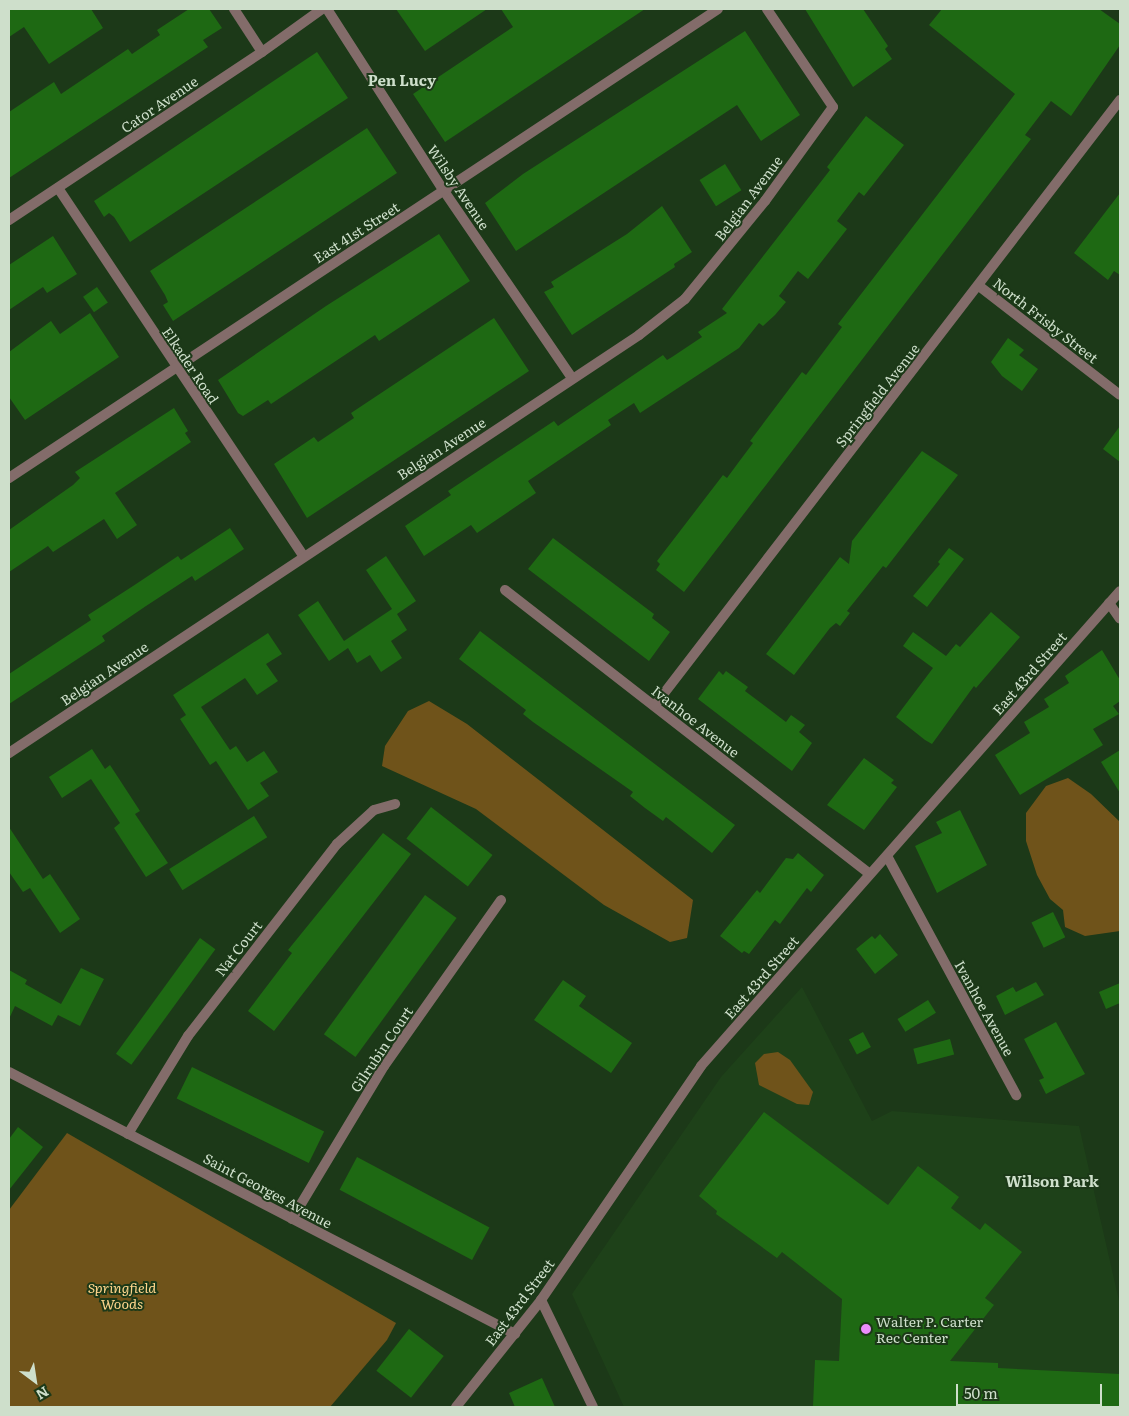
<!DOCTYPE html>
<style>
body{margin:0}
#map{position:relative;width:1129px;height:1416px;overflow:hidden;background:#1c3918;font-family:Literata,serif}
div>[style]{position:absolute}
.built>*{inset:0;background:#1e4119}
.green>*{inset:0;background:#6f531a}
.building>*{inset:0;background:#1e6913;transform-origin:0 0}
.street>*{height:10px;margin:-5px;padding:0 5px;transform-origin:5px;border-radius:5px;background:#836c6a}
.dots>*{width:14px;height:14px;translate:-50% -50%;box-sizing:border-box;border:2px solid #1c3918;border-radius:50%}
span{translate:-50% -50%;white-space:nowrap;text-align:center;line-height:1.15;-webkit-text-stroke:4px #1c3918;paint-order:stroke}
.street-label{font-size:14px;color:#cedfcb}
.park-label{font-size:14px;color:#fdd48c;font-style:italic}
.poi-label{font-size:14px;color:#cedfcb}
.left{translate:0 -50%;text-align:left}
.neighbourhood-label{font-size:15px;color:#cedfcb;font-weight:700}
.frame{position:absolute;inset:0;border:10px solid #cedfcb;pointer-events:none}
.north{position:absolute;left:10px;top:1356px;width:50px;height:50px;-webkit-text-stroke:4px #1c3918;paint-order:stroke;rotate:149deg;font-size:14px;font-weight:700;line-height:20px;text-align:center;color:#cedfcb}
.north::after{content:'';display:block;margin:auto;width:18px;height:22px;background:#cedfcb;clip-path:polygon(50% 0,100% 100%,50% 72%,0 100%)}
.scale{position:absolute;left:956px;top:1384px;width:146px;height:22px;box-sizing:border-box;border:2px solid #cedfcb;border-top:0;padding-left:6px;font-size:15px;line-height:18px;white-space:nowrap;color:#cedfcb;-webkit-text-stroke:4px #1c3918;paint-order:stroke}
</style>
<div id="map">
<div class="built">
<div style="clip-path:polygon(802px 987px,872px 1121px,892px 1111px,1079px 1126px,1120px 1305px,1120px 1407px,624px 1407px,572px 1294px,721px 1077px)"></div>
</div>
<div class="green">
<div style="clip-path:polygon(429px 701px,467px 724px,693px 900px,687px 938px,670px 942px,604px 905px,476px 809px,382px 766px,385px 746px,408px 711px)"></div>
<div style="clip-path:polygon(1068px 778px,1091px 794px,1120px 822px,1120px 931px,1085px 936px,1065px 927px,1063px 910px,1050px 899px,1037px 875px,1026px 841px,1026px 813px,1046px 786px)"></div>
<div style="clip-path:polygon(778px 1052px,790px 1060px,813px 1092px,809px 1105px,797px 1104px,759px 1085px,755px 1063px,764px 1054px)"></div>
<div style="clip-path:polygon(67px 1133px,396px 1323px,387px 1340px,330px 1407px,9px 1407px,9px 1210px)"></div>
</div>
<div class="building">
<div style="clip-path:polygon(9px 9px,91px 9px,103px 28px,49px 64px,24px 27px,9px 37px)"></div>
<div style="clip-path:polygon(189px 9px,209px 9px,222px 28px,203px 40px,208px 47px,9px 178px,9px 112px,54px 82px,61px 94px,128px 49px,132px 54px,160px 35px,157px 30px)"></div>
<div style="clip-path:polygon(396px 9px,487px 9px,425px 51px)"></div>
<div style="clip-path:polygon(501px 9px,645px 9px,445px 142px,413px 94px,513px 27px)"></div>
<div style="clip-path:polygon(805px 9px,863px 9px,888px 46px,885px 49px,892px 59px,853px 87px)"></div>
<div style="clip-path:polygon(942px 9px,1099px 9px,1120px 24px,1120px 45px,1071px 116px,1051px 101px,1025px 135px,1031px 139px,684px 592px,656px 570px,660px 564px,657px 561px,723px 475px,727px 478px,738px 463px,753px 443px,750px 441px,802px 372px,806px 375px,842px 327px,838px 324px,1015px 94px,929px 25px)"></div>
<div style="clip-path:polygon(745px 31px,800px 115px,761px 141px,737px 105px,516px 251px,485px 203px,523px 174px)"></div>
<div style="clip-path:polygon(317px 52px,348px 98px,130px 242px,114px 217px,109px 213px,104px 217px,94px 201px)"></div>
<div style="clip-path:polygon(866px 116px,904px 145px,864px 196px,859px 192px,837px 221px,847px 229px,808px 279px,798px 271px,779px 296px,786px 302px,775px 315px,763px 326px,759px 323px,739px 348px,640px 413px,634px 403px,608px 420px,611px 425px,528px 481px,536px 493px,477px 533px,471px 525px,424px 556px,405px 526px,451px 495px,448px 491px,554px 421px,558px 426px,663px 355px,667px 360px,672px 357px,702px 337px,698px 332px,727px 313px,722px 309px,830px 170px,827px 167px)"></div>
<div style="clip-path:polygon(367px 128px,397px 173px,173px 321px,163px 305px,168px 302px,165px 295px,150px 271px)"></div>
<div style="left:725px;top:164px;width:31px;height:30px;rotate:58deg"></div>
<div style="clip-path:polygon(1120px 193px,1120px 275px,1114px 271px,1108px 280px,1074px 253px)"></div>
<div style="clip-path:polygon(662px 206px,692px 252px,674px 264px,675px 267px,572px 335px,544px 292px,554px 287px,551px 282px,627px 234px)"></div>
<div style="clip-path:polygon(439px 234px,470px 281px,379px 341px,375px 335px,271px 404px,268px 400px,243px 416px,238px 413px,218px 380px,326px 306px)"></div>
<div style="clip-path:polygon(53px 236px,77px 274px,47px 293px,43px 287px,9px 310px,9px 265px)"></div>
<div style="left:97px;top:287px;width:19px;height:17px;rotate:55deg"></div>
<div style="clip-path:polygon(90px 313px,119px 357px,25px 420px,9px 397px,9px 352px,51px 321px,60px 334px)"></div>
<div style="clip-path:polygon(494px 318px,529px 371px,307px 518px,274px 464px,314px 437px,318px 442px,354px 418px,351px 413px)"></div>
<div style="clip-path:polygon(1008px 338px,1024px 350px,1019px 355px,1038px 369px,1022px 391px,1002px 376px,991px 362px)"></div>
<div style="clip-path:polygon(174px 408px,188px 431px,185px 433px,191px 442px,115px 493px,137px 525px,117px 539px,104px 519px,53px 552px,48px 546px,9px 572px,9px 530px,73px 485px,80px 478px,75px 472px)"></div>
<div style="clip-path:polygon(1120px 426px,1120px 462px,1103px 449px)"></div>
<div style="clip-path:polygon(922px 451px,958px 475px,886px 568px,883px 566px,847px 611px,850px 613px,840px 626px,836px 623px,830px 628px,794px 675px,766px 654px,840px 557px,849px 564px,852px 541px)"></div>
<div style="clip-path:polygon(230px 528px,244px 549px,195px 581px,192px 576px,146px 606px,102px 636px,105px 641px,9px 704px,9px 674px,91px 620px,88px 615px,133px 586px,178px 556px,181px 560px)"></div>
<div style="clip-path:polygon(553px 538px,654px 614px,652px 618px,670px 632px,649px 661px,528px 569px)"></div>
<div style="clip-path:polygon(949px 548px,964px 559px,927px 607px,913px 596px,940px 564px,938px 562px)"></div>
<div style="clip-path:polygon(386px 556px,416px 601px,397px 614px,407px 630px,391px 641px,402px 658px,381px 672px,370px 655px,357px 663px,348px 648px,329px 661px,298px 615px,318px 601px,344px 641px,392px 609px,366px 570px)"></div>
<div style="clip-path:polygon(991px 612px,1020px 637px,976px 688px,974px 686px,932px 744px,925px 740px,896px 717px,933px 668px,903px 646px,913px 632px,946px 656px,956px 644px,960px 647px)"></div>
<div style="clip-path:polygon(480px 631px,735px 825px,712px 853px,666px 817px,663px 821px,645px 808px,630px 796px,633px 792px,533px 722px,523px 714px,526px 710px,459px 659px)"></div>
<div style="clip-path:polygon(268px 633px,282px 654px,266px 664px,278px 681px,257px 695px,245px 678px,201px 707px,230px 750px,236px 746px,247px 762px,264px 751px,278px 772px,260px 783px,269px 796px,248px 810px,216px 761px,210px 765px,180px 719px,186px 715px,173px 695px)"></div>
<div style="clip-path:polygon(1102px 650px,1120px 680px,1120px 701px,1113px 706px,1119px 714px,1093px 729px,1103px 745px,1020px 795px,995px 755px,1030px 733px,1024px 722px,1049px 707px,1044px 699px,1069px 683px,1065px 676px)"></div>
<div style="clip-path:polygon(719px 671px,723px 675px,726px 671px,748px 687px,745px 691px,786px 722px,791px 715px,805px 725px,799px 732px,812px 743px,792px 771px,698px 699px)"></div>
<div style="clip-path:polygon(92px 749px,105px 769px,110px 765px,140px 811px,135px 814px,168px 863px,146px 877px,114px 828px,120px 823px,91px 779px,62px 798px,49px 777px)"></div>
<div style="clip-path:polygon(1120px 750px,1120px 793px,1101px 762px)"></div>
<div style="clip-path:polygon(864px 758px,894px 780px,891px 783px,897px 787px,864px 830px,827px 805px)"></div>
<div style="left:431px;top:807px;width:78px;height:40px;rotate:38deg"></div>
<div style="clip-path:polygon(960px 810px,987px 865px,937px 893px,915px 846px,942px 833px,936px 822px)"></div>
<div style="left:254px;top:816px;width:25px;height:100px;rotate:58deg"></div>
<div style="clip-path:polygon(9px 827px,43px 879px,50px 874px,80px 919px,60px 933px,30px 888px,23px 892px,9px 872px)"></div>
<div style="clip-path:polygon(383px 833px,411px 854px,274px 1031px,248px 1011px,292px 953px,288px 950px)"></div>
<div style="clip-path:polygon(798px 853px,824px 875px,811px 892px,807px 888px,780px 924px,775px 920px,749px 954px,744px 951px,742px 953px,720px 936px,757px 890px,760px 893px,786px 858px,793px 859px)"></div>
<div style="left:425px;top:895px;width:39px;height:172px;rotate:36deg"></div>
<div style="left:1053px;top:912px;width:28px;height:24px;rotate:64deg"></div>
<div style="clip-path:polygon(880px 934px,898px 955px,875px 974px,856px 949px,872px 936px,875px 939px)"></div>
<div style="left:200px;top:938px;width:19px;height:143px;rotate:36deg"></div>
<div style="clip-path:polygon(81px 968px,104px 979px,80px 1026px,58px 1015px,52px 1026px,15px 1006px,9px 1019px,9px 970px,27px 980px,25px 984px,61px 1004px)"></div>
<div style="clip-path:polygon(563px 980px,586px 996px,579px 1006px,632px 1043px,611px 1073px,534px 1020px)"></div>
<div style="clip-path:polygon(1036px 982px,1044px 995px,1005px 1015px,996px 996px,1013px 987px,1016px 992px)"></div>
<div style="clip-path:polygon(1120px 983px,1120px 1003px,1106px 1009px,1099px 992px)"></div>
<div style="left:928px;top:1000px;width:15px;height:36px;rotate:58deg"></div>
<div style="clip-path:polygon(1056px 1022px,1085px 1074px,1046px 1094px,1039px 1080px,1044px 1078px,1024px 1039px)"></div>
<div style="left:863px;top:1032px;width:17px;height:16px;rotate:62deg"></div>
<div style="left:950px;top:1039px;width:16px;height:38px;rotate:75deg"></div>
<div style="left:192px;top:1067px;width:147px;height:35px;rotate:26deg"></div>
<div style="clip-path:polygon(764px 1112px,888px 1205px,918px 1166px,959px 1197px,951px 1208px,980px 1230px,985px 1223px,1022px 1252px,985px 1298px,994px 1305px,950px 1361px,998px 1363px,998px 1368px,1120px 1374px,1119px 1407px,813px 1406px,815px 1360px,839px 1361px,842px 1299px,782px 1252px,777px 1258px,716px 1214px,717px 1211px,699px 1196px)"></div>
<div style="clip-path:polygon(18px 1127px,43px 1147px,9px 1190px,9px 1139px)"></div>
<div style="left:357px;top:1157px;width:150px;height:37px;rotate:28deg"></div>
<div style="left:409px;top:1329px;width:44px;height:53px;rotate:38deg"></div>
<div style="clip-path:polygon(542px 1378px,555px 1407px,515px 1407px,509px 1393px)"></div>
</div>
<div class="street">
<div style="left:234px;top:9px;width:51px;rotate:56.9deg"></div>
<div style="left:327px;top:9px;width:216px;rotate:57.3deg"></div>
<div style="left:444px;top:191px;width:227px;rotate:55.6deg"></div>
<div style="left:58px;top:188px;width:441px;rotate:56.3deg"></div>
<div style="left:9px;top:220px;width:304px;rotate:-33.6deg"></div>
<div style="left:262px;top:52px;width:74px;rotate:-35.6deg"></div>
<div style="left:979px;top:286px;width:178px;rotate:37.7deg"></div>
<div style="left:9px;top:478px;width:850px;rotate:-33.48deg"></div>
<div style="left:505px;top:590px;width:462px;rotate:37.9deg"></div>
<div style="left:1109px;top:603px;width:19px;rotate:55deg"></div>
<div style="left:655px;top:705px;width:763px;rotate:-52.45deg"></div>
<div style="left:9px;top:753px;width:756px;rotate:-33.56deg"></div>
<div style="left:639px;top:335px;width:58px;rotate:-38deg"></div>
<div style="left:685px;top:299px;width:127px;rotate:-50.8deg"></div>
<div style="left:765px;top:201px;width:116px;rotate:-54.1deg"></div>
<div style="left:833px;top:107px;width:118px;rotate:-124deg"></div>
<div style="left:887px;top:856px;width:272px;rotate:61.6deg"></div>
<div style="left:9px;top:1072px;width:570px;rotate:27.37deg"></div>
<div style="left:128px;top:1134px;width:115px;rotate:-58.5deg"></div>
<div style="left:188px;top:1036px;width:243px;rotate:-52.2deg"></div>
<div style="left:337px;top:844px;width:50px;rotate:-42.6deg"></div>
<div style="left:374px;top:810px;width:22px;rotate:-16deg"></div>
<div style="left:292px;top:1219px;width:179px;rotate:-59deg"></div>
<div style="left:384px;top:1066px;width:203px;rotate:-54.8deg"></div>
<div style="left:541px;top:1300px;width:119px;rotate:64.1deg"></div>
<div style="left:456px;top:1407px;width:137px;rotate:-51.5deg"></div>
<div style="left:541px;top:1300px;width:283px;rotate:-55.6deg"></div>
<div style="left:701px;top:1066px;width:633px;rotate:-48.58deg"></div>
</div>
<div class="dots">
<div style="left:866px;top:1329px;background:#eb8dfc"></div>
</div>
<div class="street-label">
<span style="left:159px;top:104px;rotate:-34deg">Cator Avenue</span>
<span style="left:459px;top:187px;rotate:56deg">Wilsby Avenue</span>
<span style="left:748px;top:198px;rotate:-53deg">Belgian Avenue</span>
<span style="left:356px;top:232px;rotate:-33deg">East 41st Street</span>
<span style="left:1046px;top:320px;rotate:38deg">North Frisby Street</span>
<span style="left:191px;top:365px;rotate:56deg">Elkader Road</span>
<span style="left:877px;top:395px;rotate:-52deg">Springfield Avenue</span>
<span style="left:441px;top:448px;rotate:-33deg">Belgian Avenue</span>
<span style="left:104px;top:673px;rotate:-34deg">Belgian Avenue</span>
<span style="left:1029px;top:673px;rotate:-49deg">East 43rd Street</span>
<span style="left:696px;top:721px;rotate:38deg">Ivanhoe Avenue</span>
<span style="left:238px;top:948px;rotate:-52deg">Nat Court</span>
<span style="left:761px;top:977px;rotate:-49deg">East 43rd Street</span>
<span style="left:985px;top:1008px;rotate:61deg">Ivanhoe Avenue</span>
<span style="left:381px;top:1049px;rotate:-56deg">Gilrubin Court</span>
<span style="left:268px;top:1190px;rotate:28deg">Saint Georges Avenue</span>
<span style="left:519px;top:1302px;rotate:-53deg">East 43rd Street</span>
</div>
<div class="park-label">
<span style="left:122px;top:1295px">Springfield<br>Woods</span>
</div>
<div class="poi-label">
<span class="left" style="left:876px;top:1329px">Walter P. Carter<br>Rec Center</span>
</div>
<div class="neighbourhood-label">
<span style="left:402px;top:80px">Pen Lucy</span>
<span style="left:1052px;top:1181px">Wilson Park</span>
</div>
<div class="frame"></div>
<div class="north">N</div>
<div class="scale">50 m</div>
</div>
